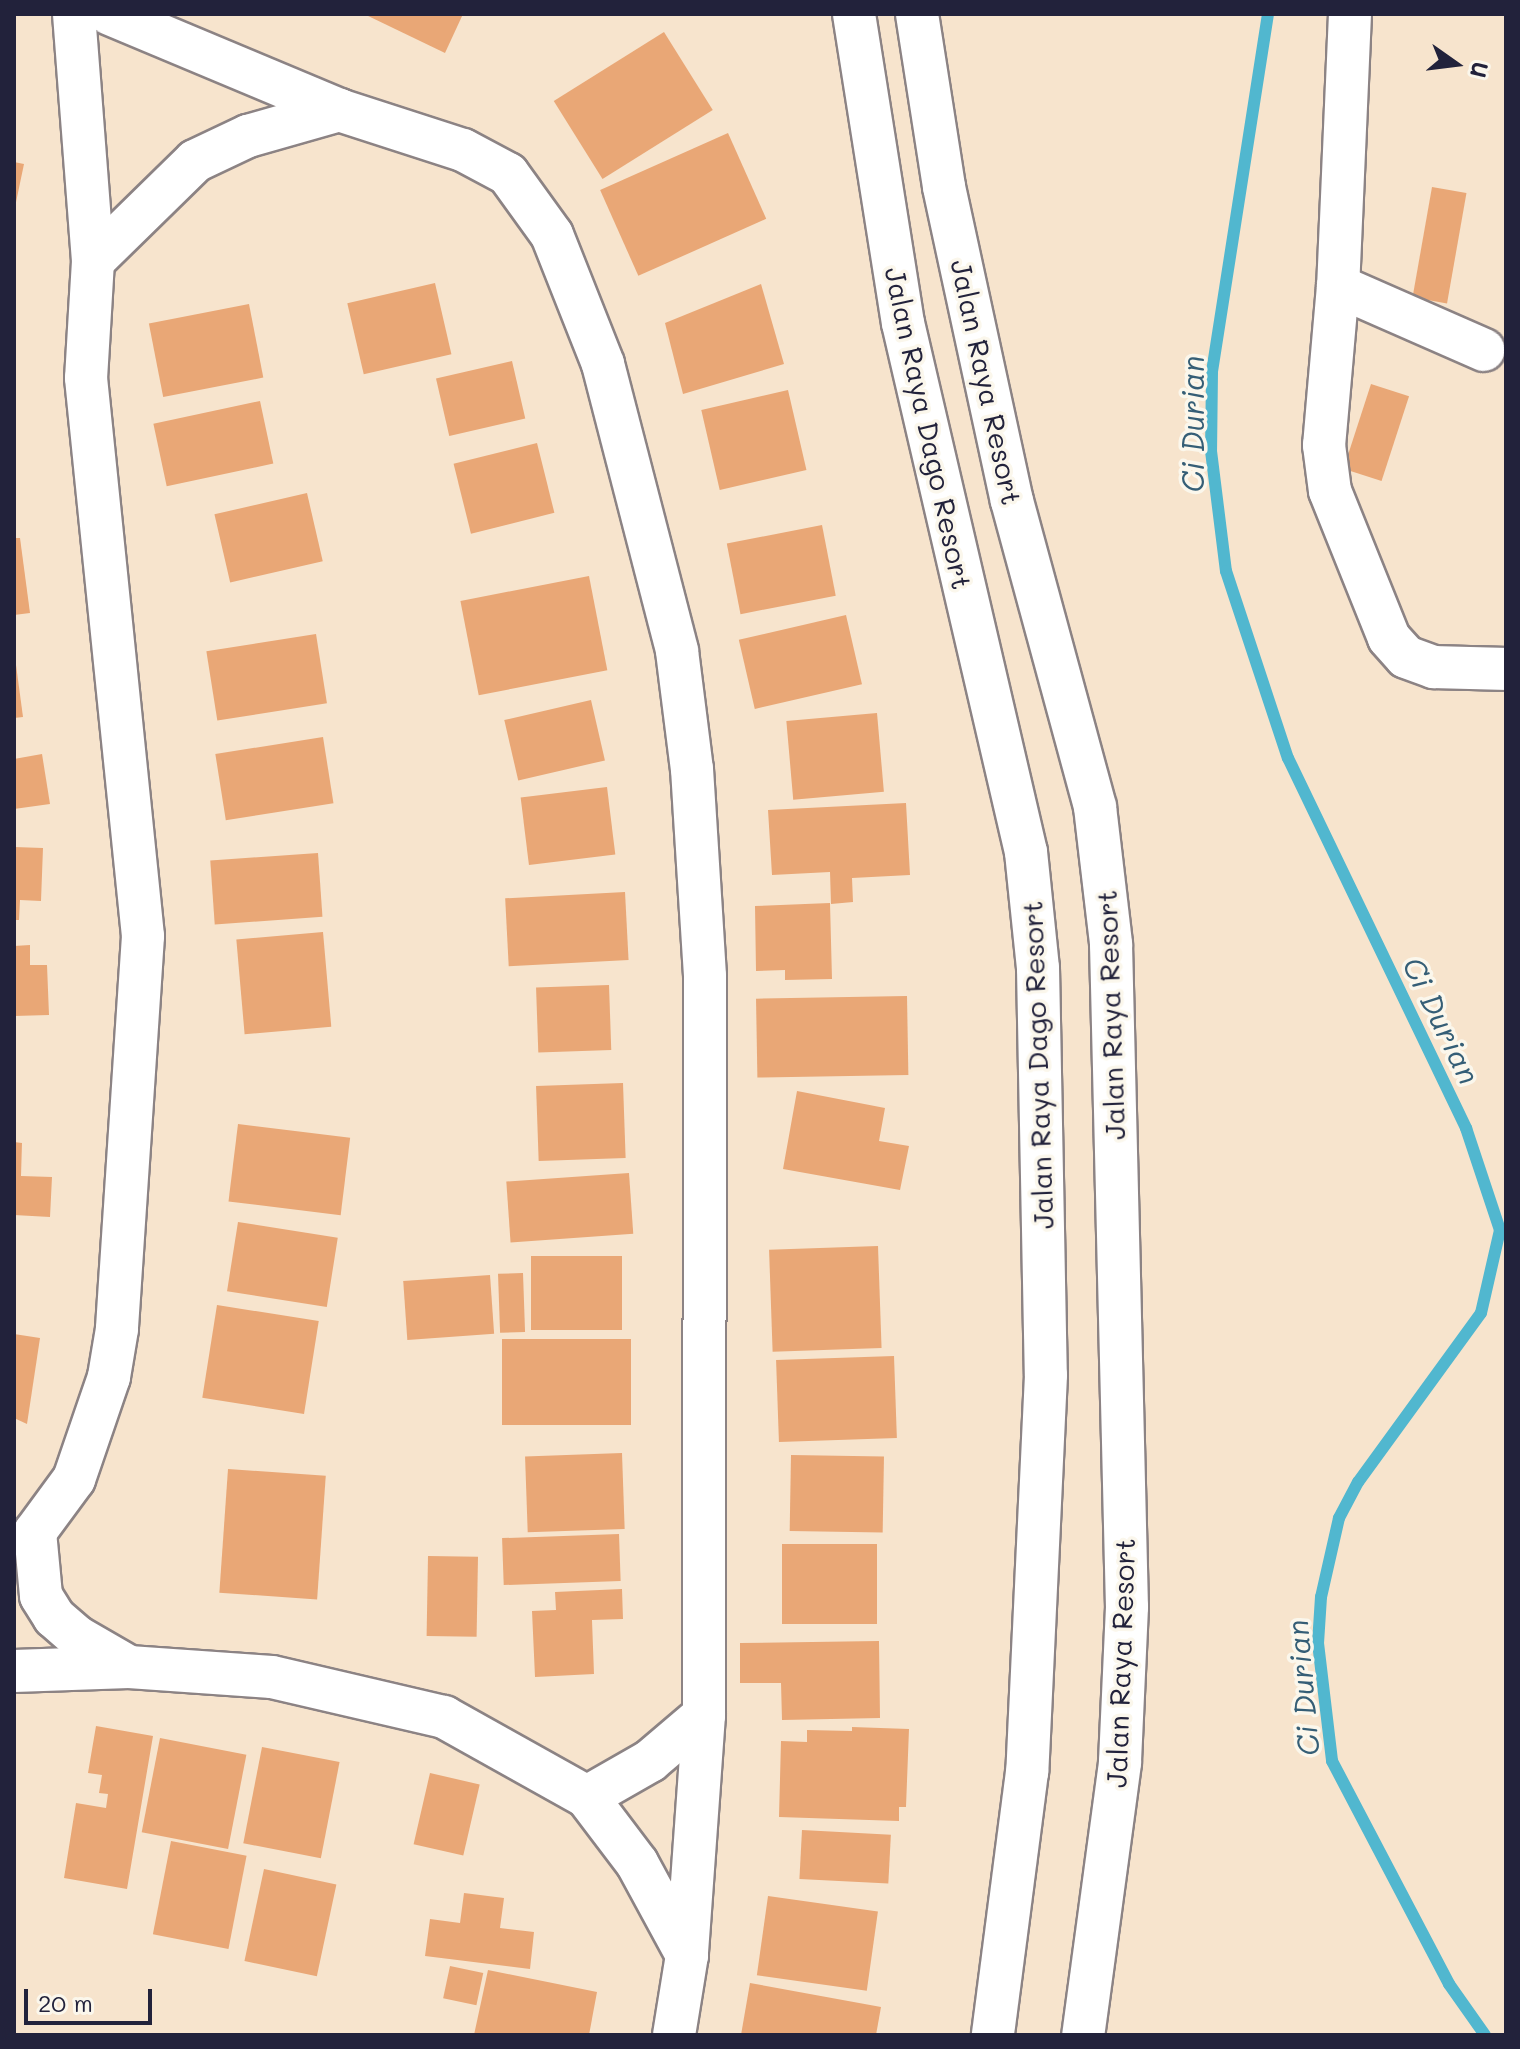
<!DOCTYPE html>
<style>
body{margin:0}
#map{position:relative;width:1520px;height:2049px;overflow:hidden;background:#f7e4cd;font-family:Mali,sans-serif}
div>[style]{position:absolute}
.stream>*{height:12px;margin:-6px;padding:0 6px;transform-origin:6px;border-radius:6px;background:#51b7cf}
.building>*{inset:0;background:#e9a776;transform-origin:0 0}
.roads{filter:drop-shadow(2px 0 #8c8384) drop-shadow(-2px 0 #8c8384) drop-shadow(0 2px #8c8384) drop-shadow(0 -2px #8c8384)}
.minor>*{height:42px;margin:-21px;padding:0 21px;transform-origin:21px;border-radius:21px;background:#fff}
span{translate:-50% -50%;white-space:nowrap;text-align:center;line-height:1.15;-webkit-text-stroke:7px #fbf7ec;paint-order:stroke}
.street-label{font-size:28px;color:#22223b}
.water-label{font-size:30px;color:#355e76;font-style:italic}
.frame{position:absolute;inset:0;border:16px solid #22223b;pointer-events:none}
.north{position:absolute;left:1416px;top:24px;width:80px;height:80px;-webkit-text-stroke:6px #fbf7ec;paint-order:stroke;rotate:104deg;font-size:22px;font-weight:700;line-height:32px;text-align:center;color:#22223b}
.north::after{content:'';display:block;margin:auto;width:28px;height:36px;background:#22223b;clip-path:polygon(50% 0,100% 100%,50% 72%,0 100%)}
.scale{position:absolute;left:24px;top:1989px;width:128px;height:36px;box-sizing:border-box;border:4px solid #22223b;border-top:0;padding-left:10px;font-size:24px;line-height:28px;white-space:nowrap;color:#22223b;-webkit-text-stroke:6px #fbf7ec;paint-order:stroke}
</style>
<div id="map">
<div class="stream">
<div style="left:1268px;top:14px;width:362px;rotate:98.9deg"></div>
<div style="left:1212px;top:372px;width:79px;rotate:90.7deg"></div>
<div style="left:1211px;top:451px;width:121px;rotate:82.9deg"></div>
<div style="left:1226px;top:571px;width:197px;rotate:71.7deg"></div>
<div style="left:1288px;top:758px;width:411px;rotate:64.3deg"></div>
<div style="left:1466px;top:1128px;width:108px;rotate:71.6deg"></div>
<div style="left:1500px;top:1230px;width:85px;rotate:102.9deg"></div>
<div style="left:1481px;top:1313px;width:209px;rotate:126deg"></div>
<div style="left:1358px;top:1482px;width:41px;rotate:117.8deg"></div>
<div style="left:1339px;top:1518px;width:81px;rotate:102.8deg"></div>
<div style="left:1321px;top:1597px;width:46px;rotate:93.7deg"></div>
<div style="left:1318px;top:1643px;width:119px;rotate:83.2deg"></div>
<div style="left:1332px;top:1761px;width:252px;rotate:62.3deg"></div>
<div style="left:1449px;top:1984px;width:62px;rotate:54.8deg"></div>
</div>
<div class="building">
<div style="clip-path:polygon(364px 14px,463px 14px,445px 53px)"></div>
<div style="left:664px;top:32px;width:92px;height:130px;rotate:58deg"></div>
<div style="left:728px;top:133px;width:94px;height:140px;rotate:66deg"></div>
<div style="clip-path:polygon(14px 162px,24px 164px,15px 207px,14px 207px)"></div>
<div style="left:1432px;top:187px;width:35px;height:112px;rotate:10deg"></div>
<div style="left:435px;top:283px;width:73px;height:90px;rotate:77deg"></div>
<div style="clip-path:polygon(761px 284px,784px 364px,683px 394px,665px 323px)"></div>
<div style="left:249px;top:304px;width:75px;height:102px;rotate:79deg"></div>
<div style="left:512px;top:361px;width:59px;height:78px;rotate:77deg"></div>
<div style="left:1371px;top:384px;width:40px;height:89px;rotate:18deg"></div>
<div style="left:788px;top:390px;width:82px;height:89px;rotate:77deg"></div>
<div style="left:260px;top:401px;width:64px;height:109px;rotate:78deg"></div>
<div style="left:537px;top:443px;width:72px;height:86px;rotate:76deg"></div>
<div style="left:307px;top:493px;width:70px;height:95px;rotate:77deg"></div>
<div style="left:822px;top:525px;width:72px;height:97px;rotate:79deg"></div>
<div style="clip-path:polygon(14px 538px,20px 538px,30px 613px,14px 615px)"></div>
<div style="left:589px;top:576px;width:96px;height:131px;rotate:79deg"></div>
<div style="left:846px;top:615px;width:71px;height:110px;rotate:77deg"></div>
<div style="left:316px;top:634px;width:70px;height:111px;rotate:81deg"></div>
<div style="clip-path:polygon(14px 650px,23px 717px,14px 718px)"></div>
<div style="left:591px;top:700px;width:62px;height:89px;rotate:77deg"></div>
<div style="left:877px;top:713px;width:79px;height:91px;rotate:85deg"></div>
<div style="left:323px;top:737px;width:67px;height:109px;rotate:81deg"></div>
<div style="clip-path:polygon(42px 754px,50px 804px,14px 809px,14px 759px)"></div>
<div style="left:607px;top:787px;width:68px;height:87px;rotate:83deg"></div>
<div style="clip-path:polygon(906px 803px,910px 875px,852px 878px,853px 902px,831px 904px,830px 872px,772px 875px,768px 810px)"></div>
<div style="clip-path:polygon(14px 847px,43px 848px,41px 901px,20px 900px,19px 920px,14px 920px)"></div>
<div style="left:318px;top:853px;width:64px;height:108px;rotate:86deg"></div>
<div style="left:625px;top:892px;width:68px;height:120px;rotate:87deg"></div>
<div style="clip-path:polygon(830px 903px,832px 979px,785px 980px,785px 970px,756px 971px,755px 906px)"></div>
<div style="left:323px;top:932px;width:95px;height:87px;rotate:85deg"></div>
<div style="clip-path:polygon(30px 945px,30px 965px,47px 965px,49px 1015px,14px 1016px,14px 946px)"></div>
<div style="left:609px;top:985px;width:65px;height:73px;rotate:88deg"></div>
<div style="left:907px;top:996px;width:79px;height:151px;rotate:89deg"></div>
<div style="left:623px;top:1083px;width:75px;height:87px;rotate:88deg"></div>
<div style="clip-path:polygon(797px 1091px,885px 1108px,879px 1141px,909px 1146px,900px 1190px,783px 1169px)"></div>
<div style="left:238px;top:1124px;width:113px;height:78px;rotate:7deg"></div>
<div style="clip-path:polygon(14px 1142px,22px 1143px,21px 1176px,52px 1177px,50px 1217px,14px 1215px)"></div>
<div style="left:629px;top:1173px;width:61px;height:123px;rotate:86deg"></div>
<div style="left:238px;top:1222px;width:101px;height:70px;rotate:9deg"></div>
<div style="left:878px;top:1246px;width:102px;height:109px;rotate:88deg"></div>
<div style="left:531px;top:1256px;width:91px;height:74px"></div>
<div style="left:523px;top:1273px;width:59px;height:25px;rotate:88deg"></div>
<div style="left:490px;top:1275px;width:59px;height:87px;rotate:86deg"></div>
<div style="left:217px;top:1305px;width:103px;height:94px;rotate:9deg"></div>
<div style="clip-path:polygon(14px 1334px,40px 1338px,27px 1424px,14px 1418px)"></div>
<div style="left:502px;top:1339px;width:129px;height:86px"></div>
<div style="left:894px;top:1356px;width:82px;height:118px;rotate:88deg"></div>
<div style="left:622px;top:1453px;width:76px;height:97px;rotate:88deg"></div>
<div style="left:791px;top:1455px;width:93px;height:76px;rotate:1deg"></div>
<div style="left:228px;top:1469px;width:98px;height:124px;rotate:4deg"></div>
<div style="left:619px;top:1534px;width:47px;height:117px;rotate:88deg"></div>
<div style="left:782px;top:1544px;width:95px;height:80px"></div>
<div style="left:428px;top:1556px;width:50px;height:80px;rotate:1deg"></div>
<div style="clip-path:polygon(622px 1589px,623px 1619px,592px 1620px,594px 1674px,535px 1677px,532px 1611px,556px 1610px,555px 1592px)"></div>
<div style="clip-path:polygon(879px 1641px,880px 1718px,782px 1720px,781px 1683px,740px 1683px,740px 1643px)"></div>
<div style="clip-path:polygon(96px 1726px,153px 1736px,127px 1889px,64px 1878px,76px 1803px,106px 1808px,108px 1794px,99px 1793px,102px 1775px,88px 1773px)"></div>
<div style="clip-path:polygon(852px 1727px,909px 1729px,906px 1807px,899px 1807px,899px 1821px,779px 1817px,781px 1741px,807px 1742px,807px 1730px,852px 1731px)"></div>
<div style="left:160px;top:1738px;width:88px;height:96px;rotate:11deg"></div>
<div style="left:262px;top:1747px;width:79px;height:98px;rotate:11deg"></div>
<div style="left:430px;top:1773px;width:51px;height:73px;rotate:13deg"></div>
<div style="left:802px;top:1830px;width:89px;height:49px;rotate:3deg"></div>
<div style="left:171px;top:1841px;width:77px;height:95px;rotate:11deg"></div>
<div style="left:264px;top:1869px;width:74px;height:94px;rotate:12deg"></div>
<div style="clip-path:polygon(464px 1893px,504px 1898px,500px 1928px,534px 1932px,530px 1969px,425px 1956px,430px 1919px,460px 1923px)"></div>
<div style="left:768px;top:1896px;width:111px;height:80px;rotate:8deg"></div>
<div style="left:450px;top:1966px;width:34px;height:33px;rotate:12deg"></div>
<div style="clip-path:polygon(488px 1970px,597px 1992px,589px 2035px,474px 2035px)"></div>
<div style="clip-path:polygon(750px 1983px,881px 2007px,876px 2035px,741px 2035px)"></div>
</div>
<div class="roads">
<div class="minor">
<div style="left:74px;top:14px;width:248px;rotate:85.6deg"></div>
<div style="left:93px;top:261px;width:117px;rotate:93.4deg"></div>
<div style="left:86px;top:378px;width:561px;rotate:84.17deg"></div>
<div style="left:143px;top:936px;width:394px;rotate:93.8deg"></div>
<div style="left:117px;top:1329px;width:49px;rotate:99.5deg"></div>
<div style="left:109px;top:1377px;width:108px;rotate:108.9deg"></div>
<div style="left:74px;top:1479px;width:66px;rotate:126.3deg"></div>
<div style="left:35px;top:1532px;width:64px;rotate:84.6deg"></div>
<div style="left:41px;top:1596px;width:25px;rotate:58deg"></div>
<div style="left:54px;top:1617px;width:30px;rotate:41deg"></div>
<div style="left:77px;top:1637px;width:60px;rotate:30deg"></div>
<div style="left:129px;top:1667px;width:143px;rotate:4deg"></div>
<div style="left:272px;top:1677px;width:177px;rotate:13.1deg"></div>
<div style="left:444px;top:1717px;width:164px;rotate:29.2deg"></div>
<div style="left:587px;top:1797px;width:83px;rotate:52.9deg"></div>
<div style="left:637px;top:1863px;width:105px;rotate:61.5deg"></div>
<div style="left:110px;top:14px;width:248px;rotate:22.7deg"></div>
<div style="left:854px;top:14px;width:313px;rotate:81deg"></div>
<div style="left:903px;top:323px;width:543px;rotate:76.91deg"></div>
<div style="left:1026px;top:852px;width:117px;rotate:84.1deg"></div>
<div style="left:1038px;top:968px;width:407px;rotate:88.9deg"></div>
<div style="left:1046px;top:1375px;width:397px;rotate:92.7deg"></div>
<div style="left:1027px;top:1772px;width:265px;rotate:97.4deg"></div>
<div style="left:917px;top:14px;width:175px;rotate:81.1deg"></div>
<div style="left:944px;top:187px;width:321px;rotate:77.8deg"></div>
<div style="left:1012px;top:501px;width:317px;rotate:74.8deg"></div>
<div style="left:1095px;top:807px;width:138px;rotate:83.3deg"></div>
<div style="left:1111px;top:944px;width:663px;rotate:88.62deg"></div>
<div style="left:1127px;top:1607px;width:156px;rotate:92.6deg"></div>
<div style="left:1120px;top:1763px;width:275px;rotate:97.7deg"></div>
<div style="left:1350px;top:14px;width:272px;rotate:92.5deg"></div>
<div style="left:1338px;top:286px;width:160px;rotate:95deg"></div>
<div style="left:1324px;top:445px;width:46px;rotate:82.6deg"></div>
<div style="left:1330px;top:491px;width:158px;rotate:68.1deg"></div>
<div style="left:1389px;top:638px;width:25px;rotate:48deg"></div>
<div style="left:1406px;top:657px;width:30px;rotate:20deg"></div>
<div style="left:1434px;top:667px;width:72px;rotate:1.6deg"></div>
<div style="left:93px;top:261px;width:143px;rotate:-44.4deg"></div>
<div style="left:195px;top:161px;width:59px;rotate:-25.3deg"></div>
<div style="left:248px;top:136px;width:95px;rotate:-15.9deg"></div>
<div style="left:339px;top:110px;width:130px;rotate:17.9deg"></div>
<div style="left:463px;top:150px;width:51px;rotate:28.1deg"></div>
<div style="left:508px;top:174px;width:75px;rotate:54.2deg"></div>
<div style="left:552px;top:235px;width:139px;rotate:68.4deg"></div>
<div style="left:603px;top:364px;width:296px;rotate:75.5deg"></div>
<div style="left:677px;top:651px;width:119px;rotate:82.8deg"></div>
<div style="left:692px;top:769px;width:207px;rotate:86.4deg"></div>
<div style="left:705px;top:976px;width:739px;rotate:90.08deg"></div>
<div style="left:704px;top:1715px;width:241px;rotate:94.1deg"></div>
<div style="left:687px;top:1955px;width:81px;rotate:99.2deg"></div>
<div style="left:1338px;top:286px;width:159px;rotate:23.7deg"></div>
<div style="left:14px;top:1671px;width:115px;rotate:-2deg"></div>
<div style="left:587px;top:1797px;width:73px;rotate:-29.7deg"></div>
<div style="left:650px;top:1761px;width:71px;rotate:-40.4deg"></div>
</div>
</div>
<div class="street-label">
<span style="left:987px;top:382px;rotate:78deg">Jalan Raya Resort</span>
<span style="left:929px;top:428px;rotate:78deg">Jalan Raya Dago Resort</span>
<span style="left:1110px;top:1015px;rotate:-92deg">Jalan Raya Resort</span>
<span style="left:1037px;top:1065px;rotate:-92deg">Jalan Raya Dago Resort</span>
<span style="left:1120px;top:1663px;rotate:-88deg">Jalan Raya Resort</span>
</div>
<div class="water-label">
<span style="left:1192px;top:424px;rotate:-90deg">Ci Durian</span>
<span style="left:1442px;top:1020px;rotate:64deg">Ci Durian</span>
<span style="left:1302px;top:1688px;rotate:-95deg">Ci Durian</span>
</div>
<div class="frame"></div>
<div class="north">U</div>
<div class="scale">20 m</div>
</div>
